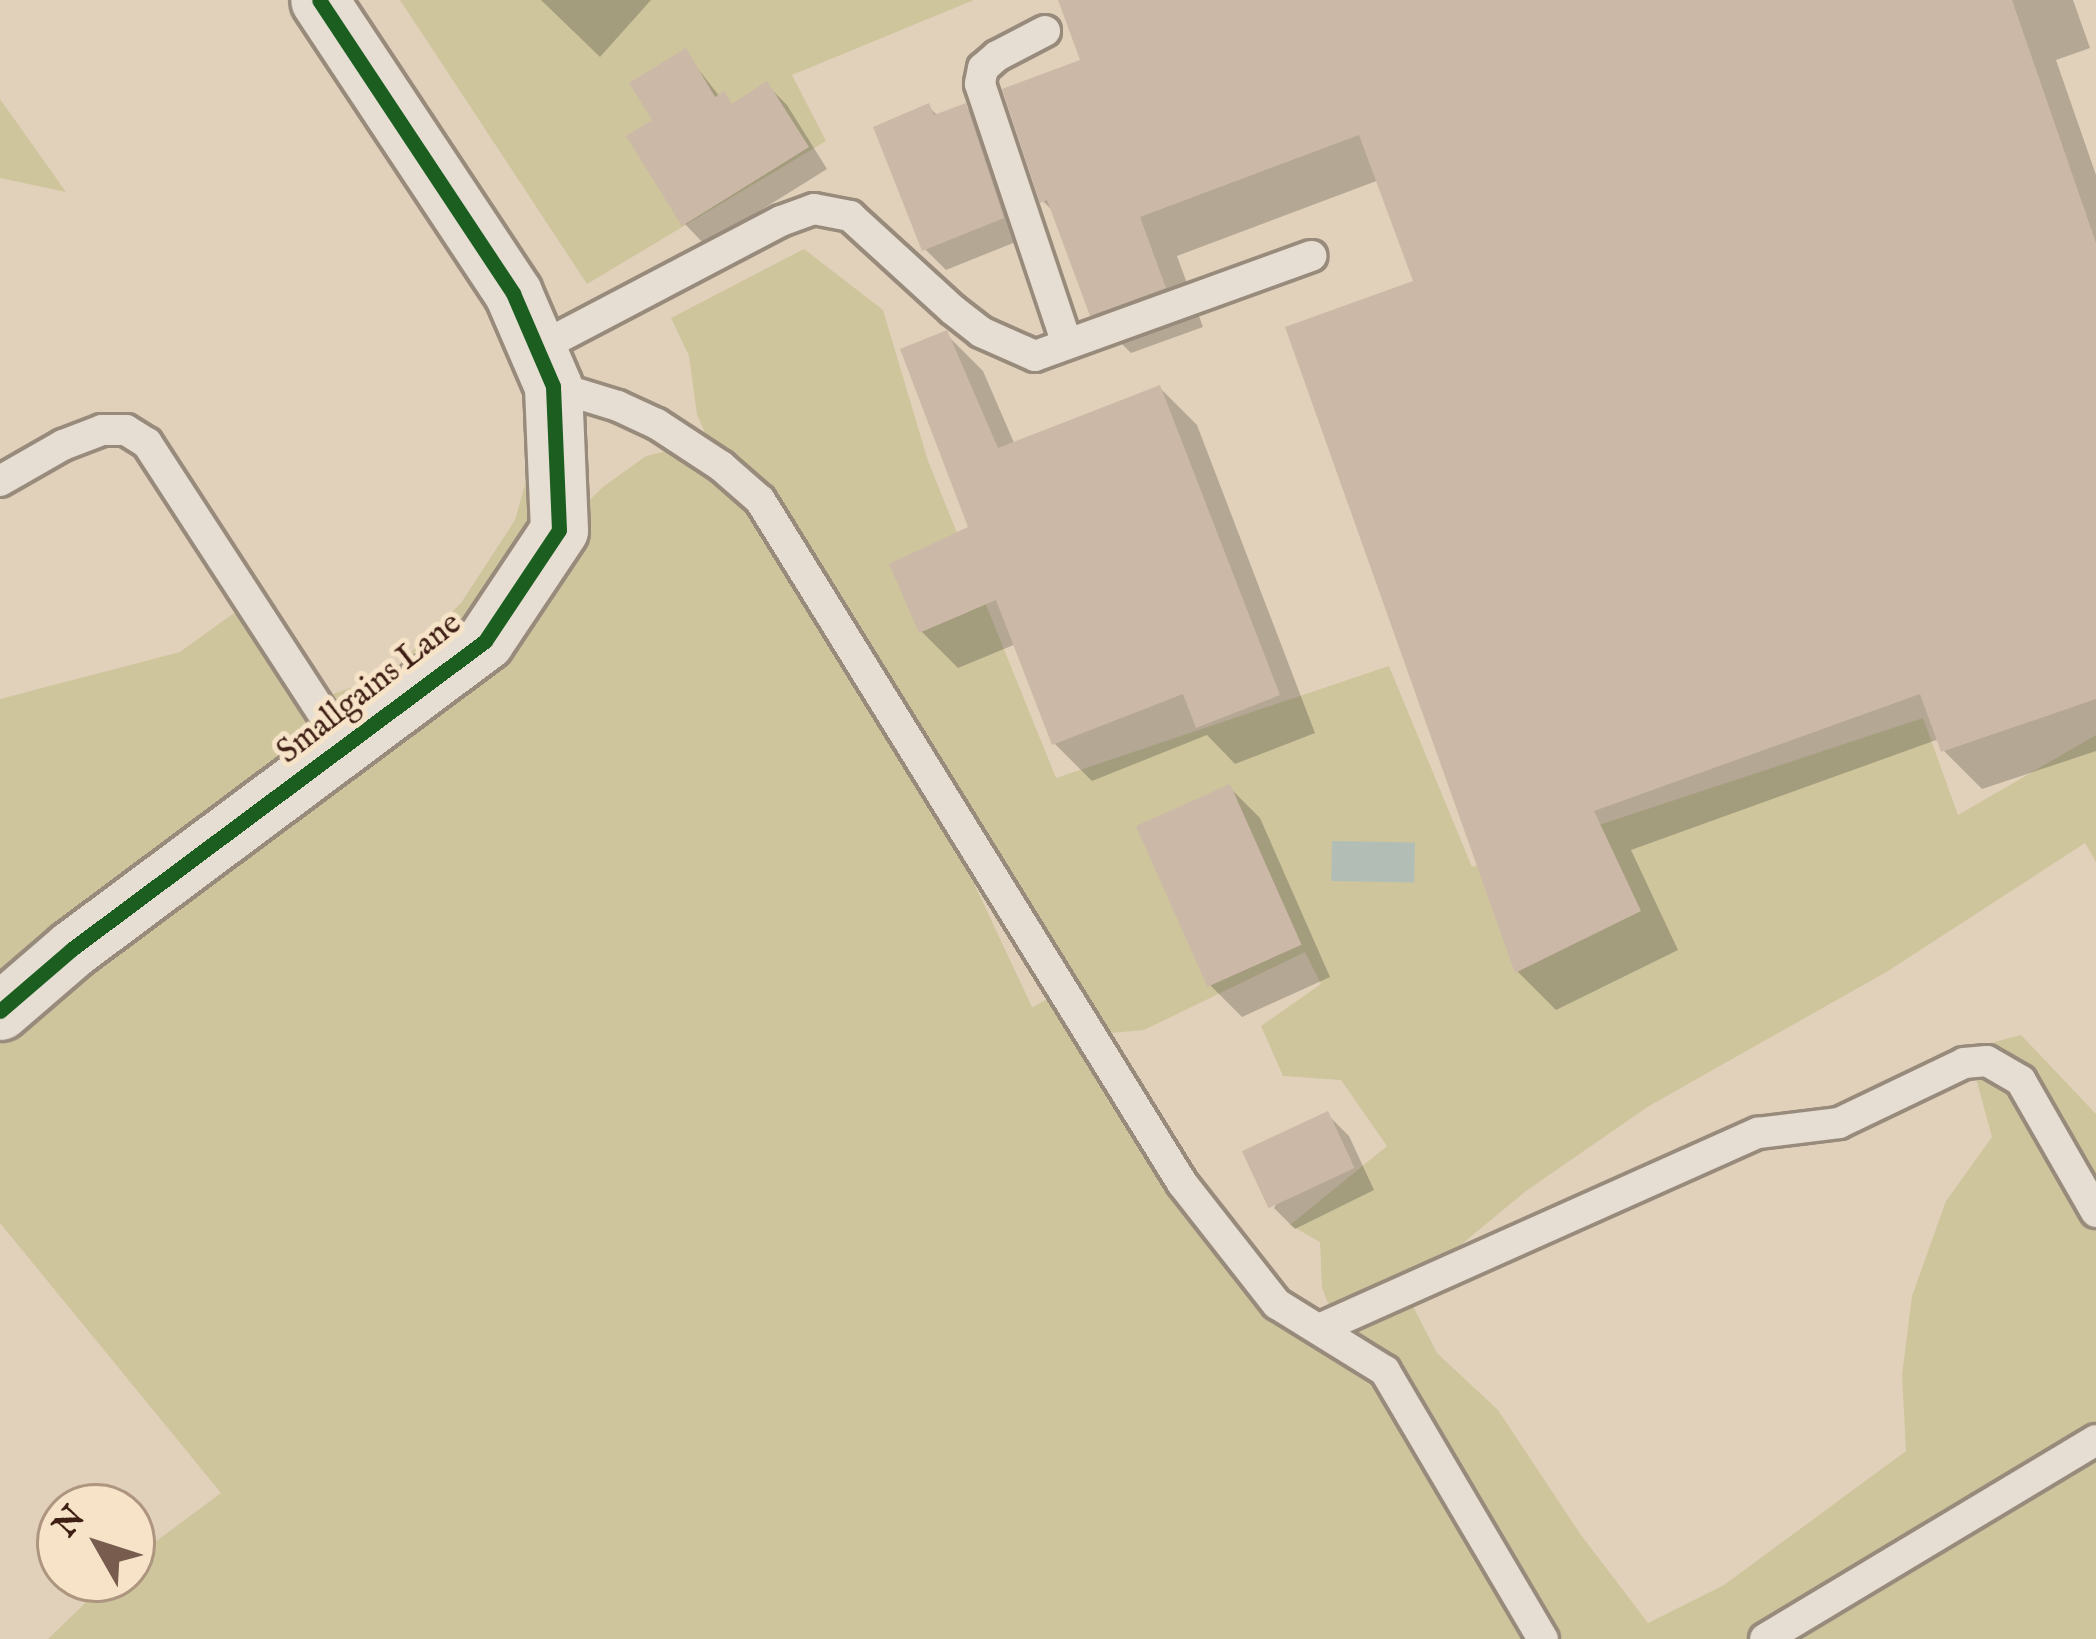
<!DOCTYPE html>
<style>
body{margin:0}
#map{position:relative;width:2096px;height:1639px;overflow:hidden;background:#e1d1ba;font-family:"IM FELL English",serif}
div>[style]{position:absolute}
.green>*{inset:0;background:#cec59d}
.water>*{inset:0;background:#b2beb5;transform-origin:0 0}
.shadow>*{inset:0;background:#0003}
.building>*{inset:0;background:#ccb8a7;transform-origin:0 0}
.roads{filter:drop-shadow(3px 0 #988b7c) drop-shadow(-3px 0 #988b7c) drop-shadow(0 3px #988b7c) drop-shadow(0 -3px #988b7c)}
.lane>*{height:30px;margin:-15px;padding:0 15px;transform-origin:15px;border-radius:15px;background:#e6ded3}
.street>*{height:57px;margin:-28.5px;padding:0 28.5px;transform-origin:28.5px;border-radius:28.5px;background:#e6ded3}
.cycleway>*{height:15px;margin:-7.5px;padding:0 7.5px;transform-origin:7.5px;border-radius:7.5px;background:#1b5e20}
span{translate:-50% -50%;white-space:nowrap;text-align:center;line-height:1.15;-webkit-text-stroke:10px #f6e3c8;paint-order:stroke}
.street-label{font-size:33px;color:#3f1f14}
.north{position:absolute;left:36px;top:1483px;width:120px;height:120px;box-sizing:border-box;background:#f6e3c8;border:3px solid #ad9580;border-radius:50%;rotate:309deg;font-size:33px;font-weight:700;line-height:48px;text-align:center;color:#3f1f14}
.north::after{content:'';display:block;margin:auto;width:42px;height:54px;background:#785d4e;clip-path:polygon(50% 0,100% 100%,50% 72%,0 100%)}
</style>
<div id="map">
<div class="green">
<div style="clip-path:polygon(400px 0,974px 0,792px 75px,826px 141px,587px 284px)"></div>
<div style="clip-path:polygon(0 99px,66px 192px,0 178px)"></div>
<div style="clip-path:polygon(evenodd,804px 249px,883px 310px,928px 461px,1056px 778px,1389px 666px,1472px 867px,1923px 718px,1958px 815px,2096px 735px,2096px 862px,2085px 843px,1888px 971px,1649px 1106px,1526px 1191px,1405px 1291px,1437px 1353px,1498px 1410px,1581px 1535px,1648px 1623px,1724px 1585px,1906px 1451px,1902px 1375px,1912px 1296px,1946px 1201px,1992px 1137px,1968px 1049px,2021px 1035px,2096px 1114px,2096px 1639px,48px 1639px,110px 1579px,132px 1579px,132px 1559px,221px 1493px,0 1223px,0 699px,180px 652px,252px 600px,316px 700px,389px 674px,461px 603px,515px 520px,538px 438px,495px 305px,513px 293px,560px 529px,603px 487px,646px 456px,691px 445px,719px 463px,697px 415px,689px 356px,671px 318px,804px 249px,920px 768px,1060px 992px,1033px 1007px,1032px 1007px,920px 768px,804px 249px,1305px 952px,1321px 984px,1261px 1026px,1283px 1076px,1341px 1080px,1387px 1146px,1290px 1225px,1320px 1242px,1322px 1288px,1335px 1321px,1277px 1304px,1089px 1035px,1144px 1030px,1305px 952px)"></div>
</div>
<div class="water">
<div style="left:1332px;top:841px;width:83px;height:40px;rotate:1deg"></div>
</div>
<div class="shadow">
<div style="clip-path:polygon(541px 0,651px 0,600px 57px)"></div>
<div style="clip-path:polygon(1061px 0,2073px 0,2090px 48px,2056px 60px,2096px 175px,2096px 751px,1982px 789px,1943px 750px,1939px 739px,1631px 850px,1678px 950px,1556px 1010px,1517px 971px,1417px 283px,1379px 180px,1177px 256px,1203px 327px,1131px 353px,1092px 314px,1055px 213px,1043px 201px,1083px 61px)"></div>
<div style="clip-path:polygon(685px 52px,720px 97px,734px 105px,767px 85px,787px 105px,827px 169px,705px 245px,685px 224px,656px 121px)"></div>
<div style="clip-path:polygon(928px 106px,939px 117px,965px 106px,986px 128px,1023px 239px,946px 270px,925px 249px)"></div>
<div style="clip-path:polygon(946px 334px,983px 371px,1015px 445px,1160px 388px,1197px 425px,1315px 733px,1235px 764px,1207px 735px,1092px 781px,1055px 744px,1016px 644px,958px 668px,921px 631px,972px 529px)"></div>
<div style="clip-path:polygon(1229px 787px,1260px 818px,1330px 977px,1242px 1017px,1211px 986px)"></div>
<div style="clip-path:polygon(1328px 1115px,1349px 1136px,1374px 1190px,1295px 1229px,1274px 1208px)"></div>
</div>
<div class="building">
<div style="clip-path:polygon(1058px 0,2012px 0,2096px 243px,2096px 699px,1941px 752px,1920px 694px,1594px 811px,1641px 911px,1515px 973px,1285px 327px,1413px 281px,1359px 135px,1140px 217px,1166px 288px,1090px 316px,1047px 200px,1040px 203px,1002px 89px,1080px 60px)"></div>
<div style="clip-path:polygon(686px 48px,715px 97px,724px 91px,732px 104px,767px 81px,809px 147px,682px 226px,626px 136px,652px 120px,629px 83px)"></div>
<div style="clip-path:polygon(929px 103px,934px 115px,966px 103px,1004px 218px,922px 251px,873px 127px)"></div>
<div style="clip-path:polygon(947px 330px,998px 448px,1160px 385px,1280px 695px,1196px 728px,1183px 694px,1052px 745px,996px 600px,919px 633px,889px 564px,968px 527px,900px 349px)"></div>
<div style="left:1230px;top:784px;width:176px;height:103px;rotate:66deg"></div>
<div style="left:1328px;top:1111px;width:63px;height:95px;rotate:65deg"></div>
</div>
<div class="roads">
<div class="lane">
<div style="left:1045px;top:31px;width:54px;rotate:152.5deg"></div>
<div style="left:997px;top:56px;width:18px;rotate:139deg"></div>
<div style="left:983px;top:68px;width:16px;rotate:101deg"></div>
<div style="left:980px;top:84px;width:274px;rotate:71.5deg"></div>
<div style="left:537px;top:349px;width:276px;rotate:-27.7deg"></div>
<div style="left:781px;top:221px;width:35px;rotate:-20deg"></div>
<div style="left:814px;top:209px;width:37px;rotate:11deg"></div>
<div style="left:850px;top:216px;width:139px;rotate:42.4deg"></div>
<div style="left:953px;top:310px;width:36px;rotate:38deg"></div>
<div style="left:981px;top:332px;width:59px;rotate:24deg"></div>
<div style="left:1035px;top:356px;width:294px;rotate:-19.9deg"></div>
<div style="left:553px;top:386px;width:68px;rotate:17.1deg"></div>
<div style="left:618px;top:406px;width:43px;rotate:24.8deg"></div>
<div style="left:657px;top:424px;width:77px;rotate:33.3deg"></div>
<div style="left:721px;top:466px;width:52px;rotate:41.1deg"></div>
<div style="left:760px;top:500px;width:803px;rotate:58.29deg"></div>
<div style="left:1182px;top:1183px;width:154px;rotate:51.9deg"></div>
<div style="left:1277px;top:1304px;width:127px;rotate:31.8deg"></div>
<div style="left:1385px;top:1371px;width:311px;rotate:59.5deg"></div>
<div style="left:0;top:481px;width:73px;rotate:-29.7deg"></div>
<div style="left:63px;top:445px;width:42px;rotate:-21deg"></div>
<div style="left:102px;top:430px;width:24px"></div>
<div style="left:126px;top:430px;width:25px;rotate:32deg"></div>
<div style="left:147px;top:443px;width:364px;rotate:57deg"></div>
<div style="left:1319px;top:1329px;width:481px;rotate:-24.1deg"></div>
<div style="left:1758px;top:1133px;width:82px;rotate:-7deg"></div>
<div style="left:1839px;top:1123px;width:139px;rotate:-25.6deg"></div>
<div style="left:1964px;top:1063px;width:23px;rotate:-5deg"></div>
<div style="left:1987px;top:1061px;width:39px;rotate:30deg"></div>
<div style="left:2021px;top:1081px;width:151px;rotate:60.2deg"></div>
<div style="left:1765px;top:1639px;width:386px;rotate:-31deg"></div>
</div>
<div class="street">
<div style="left:0;top:1011px;width:95px;rotate:-40.7deg"></div>
<div style="left:72px;top:949px;width:515px;rotate:-36.71deg"></div>
<div style="left:485px;top:641px;width:133px;rotate:-56.3deg"></div>
<div style="left:559px;top:530px;width:144px;rotate:-92.4deg"></div>
<div style="left:553px;top:386px;width:101px;rotate:-113.3deg"></div>
<div style="left:513px;top:293px;width:351px;rotate:-123.5deg"></div>
</div>
</div>
<div class="cycleway">
<div style="left:0;top:1011px;width:95px;rotate:-40.7deg"></div>
<div style="left:72px;top:949px;width:515px;rotate:-36.71deg"></div>
<div style="left:485px;top:641px;width:133px;rotate:-56.3deg"></div>
<div style="left:559px;top:530px;width:144px;rotate:-92.4deg"></div>
<div style="left:553px;top:386px;width:101px;rotate:-113.3deg"></div>
<div style="left:513px;top:293px;width:351px;rotate:-123.5deg"></div>
</div>
<div class="street-label">
<span style="left:370px;top:689px;rotate:-38deg">Smallgains Lane</span>
</div>
<div class="north">N</div>
</div>
